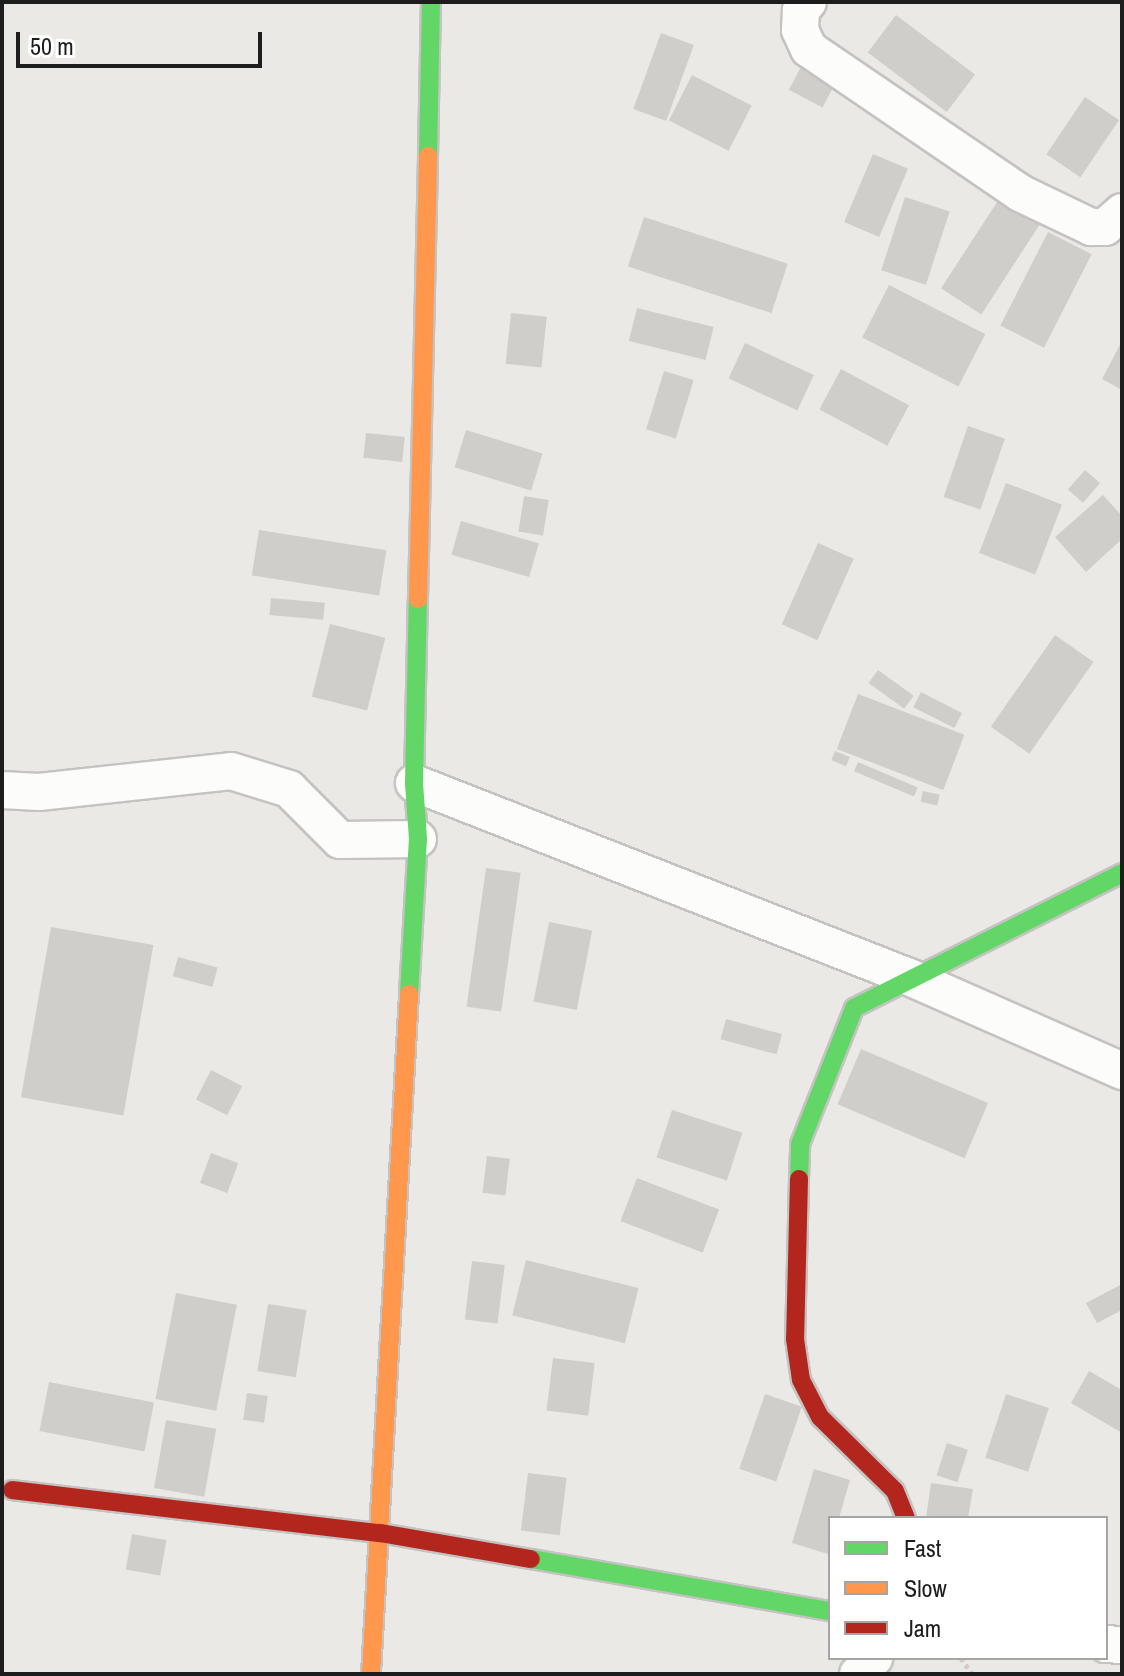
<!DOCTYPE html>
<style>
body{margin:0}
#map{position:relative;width:1124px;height:1676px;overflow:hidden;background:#ebe9e5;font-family:"Archivo Narrow",sans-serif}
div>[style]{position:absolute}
.building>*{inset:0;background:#d0cecb;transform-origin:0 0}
.path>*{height:5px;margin-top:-2.5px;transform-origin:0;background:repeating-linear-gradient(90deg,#d5c8c6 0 4px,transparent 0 8px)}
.roads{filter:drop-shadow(2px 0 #c4c3c1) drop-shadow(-2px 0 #c4c3c1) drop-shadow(0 2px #c4c3c1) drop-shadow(0 -2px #c4c3c1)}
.street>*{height:36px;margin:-18px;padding:0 18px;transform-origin:18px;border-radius:18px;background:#fcfcfb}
.fast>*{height:18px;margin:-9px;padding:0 9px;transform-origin:9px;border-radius:9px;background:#63d668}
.slow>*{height:18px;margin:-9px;padding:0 9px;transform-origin:9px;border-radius:9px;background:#ff974d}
.jam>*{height:18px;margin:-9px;padding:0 9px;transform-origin:9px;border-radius:9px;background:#b3261e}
span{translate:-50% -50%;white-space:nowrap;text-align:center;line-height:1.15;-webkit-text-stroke:8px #fff;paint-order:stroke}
.frame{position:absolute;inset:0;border:4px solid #1d1d1d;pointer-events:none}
.legend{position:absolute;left:828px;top:1516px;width:280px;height:144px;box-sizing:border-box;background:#fff;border:2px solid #a5a5a5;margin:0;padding:10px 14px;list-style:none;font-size:24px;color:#1d1d1d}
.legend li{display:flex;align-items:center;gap:16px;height:40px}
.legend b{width:40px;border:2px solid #a5a5a5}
.scale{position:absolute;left:16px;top:32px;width:246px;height:36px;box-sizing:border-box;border:4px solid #1d1d1d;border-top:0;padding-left:10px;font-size:24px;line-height:28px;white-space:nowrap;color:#1d1d1d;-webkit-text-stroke:6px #fff;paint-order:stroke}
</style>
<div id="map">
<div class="building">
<div style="left:896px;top:15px;width:99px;height:47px;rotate:37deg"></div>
<div style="left:661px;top:33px;width:35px;height:81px;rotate:20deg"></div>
<div style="left:802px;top:65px;width:38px;height:28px;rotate:28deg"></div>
<div style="left:692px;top:75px;width:67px;height:51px;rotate:27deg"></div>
<div style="left:1085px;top:97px;width:41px;height:69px;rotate:34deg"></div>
<div style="left:873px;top:154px;width:38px;height:74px;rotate:23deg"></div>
<div style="left:1001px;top:196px;width:48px;height:110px;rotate:33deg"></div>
<div style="left:905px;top:197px;width:47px;height:77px;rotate:18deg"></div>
<div style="left:644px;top:217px;width:151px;height:52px;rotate:18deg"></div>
<div style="left:1048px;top:232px;width:49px;height:105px;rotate:27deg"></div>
<div style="left:889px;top:285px;width:108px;height:59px;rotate:27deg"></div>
<div style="left:637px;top:308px;width:79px;height:34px;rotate:14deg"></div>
<div style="left:511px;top:313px;width:36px;height:51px;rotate:6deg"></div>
<div style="clip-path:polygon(1122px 341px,1122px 390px,1102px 379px)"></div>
<div style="left:745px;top:343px;width:76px;height:39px;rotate:25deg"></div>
<div style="left:841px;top:369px;width:77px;height:46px;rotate:28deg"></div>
<div style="left:664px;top:371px;width:31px;height:61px;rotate:17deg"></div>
<div style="left:968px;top:426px;width:39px;height:75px;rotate:19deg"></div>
<div style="left:466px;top:430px;width:80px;height:39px;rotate:17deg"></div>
<div style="left:366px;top:433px;width:39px;height:25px;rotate:6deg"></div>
<div style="left:1085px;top:470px;width:20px;height:26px;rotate:41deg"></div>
<div style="left:1006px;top:483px;width:60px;height:75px;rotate:21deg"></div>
<div style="clip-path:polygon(1103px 495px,1122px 516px,1122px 539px,1086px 572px,1055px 537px)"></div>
<div style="left:524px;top:496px;width:25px;height:36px;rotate:9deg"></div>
<div style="left:461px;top:521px;width:81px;height:35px;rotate:16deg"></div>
<div style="left:259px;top:530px;width:129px;height:46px;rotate:9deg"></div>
<div style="left:818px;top:543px;width:39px;height:89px;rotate:24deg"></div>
<div style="left:271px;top:598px;width:54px;height:17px;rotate:5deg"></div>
<div style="left:330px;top:624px;width:57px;height:75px;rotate:14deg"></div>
<div style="left:1055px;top:635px;width:47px;height:112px;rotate:35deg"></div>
<div style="left:878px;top:670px;width:44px;height:16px;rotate:36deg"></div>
<div style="left:921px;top:692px;width:46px;height:17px;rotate:27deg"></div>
<div style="left:858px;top:694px;width:114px;height:59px;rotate:21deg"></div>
<div style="left:835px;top:751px;width:16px;height:10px;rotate:22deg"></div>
<div style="left:858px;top:762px;width:65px;height:10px;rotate:23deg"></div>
<div style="left:923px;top:791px;width:17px;height:11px;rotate:13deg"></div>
<div style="left:486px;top:868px;width:35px;height:140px;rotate:8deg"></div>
<div style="left:549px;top:922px;width:44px;height:81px;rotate:11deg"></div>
<div style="left:51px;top:927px;width:104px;height:173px;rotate:10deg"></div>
<div style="left:178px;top:957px;width:41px;height:20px;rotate:15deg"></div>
<div style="left:726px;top:1019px;width:58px;height:21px;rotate:15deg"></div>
<div style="left:861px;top:1049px;width:138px;height:60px;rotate:23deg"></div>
<div style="left:211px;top:1070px;width:35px;height:33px;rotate:27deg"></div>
<div style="left:672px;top:1110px;width:74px;height:50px;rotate:18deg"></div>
<div style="left:211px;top:1153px;width:29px;height:32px;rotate:20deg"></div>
<div style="left:487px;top:1156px;width:23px;height:37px;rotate:7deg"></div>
<div style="left:637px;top:1178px;width:88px;height:46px;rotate:21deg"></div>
<div style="left:526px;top:1260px;width:116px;height:57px;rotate:14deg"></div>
<div style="left:472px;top:1261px;width:33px;height:59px;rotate:7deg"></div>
<div style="clip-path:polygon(1122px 1284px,1122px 1310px,1097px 1323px,1086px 1303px)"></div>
<div style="left:176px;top:1293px;width:62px;height:108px;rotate:11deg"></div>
<div style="left:268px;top:1304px;width:39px;height:68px;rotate:9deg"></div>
<div style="left:553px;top:1358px;width:42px;height:53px;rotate:7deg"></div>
<div style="clip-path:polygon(1089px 1371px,1122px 1390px,1122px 1433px,1071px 1403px)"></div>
<div style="left:49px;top:1382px;width:107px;height:50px;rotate:11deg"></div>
<div style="left:247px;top:1393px;width:21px;height:27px;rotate:8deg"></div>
<div style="left:765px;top:1394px;width:39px;height:79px;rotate:19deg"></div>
<div style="left:1006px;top:1394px;width:45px;height:67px;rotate:18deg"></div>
<div style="left:166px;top:1420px;width:51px;height:69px;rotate:10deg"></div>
<div style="left:947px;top:1443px;width:22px;height:34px;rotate:18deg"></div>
<div style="clip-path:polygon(814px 1469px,850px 1480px,839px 1518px,830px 1518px,828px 1554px,792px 1543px)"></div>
<div style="left:528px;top:1473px;width:39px;height:58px;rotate:7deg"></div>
<div style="clip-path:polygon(931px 1483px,973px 1489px,968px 1518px,926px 1518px)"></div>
<div style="left:132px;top:1534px;width:35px;height:36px;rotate:10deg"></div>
</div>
<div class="path">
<div style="left:961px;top:1658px;width:19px;rotate:55deg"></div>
</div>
<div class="roads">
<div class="street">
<div style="left:808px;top:2px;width:11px;rotate:131deg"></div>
<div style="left:801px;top:10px;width:20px;rotate:93deg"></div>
<div style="left:800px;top:30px;width:21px;rotate:65deg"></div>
<div style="left:809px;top:49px;width:255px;rotate:34.3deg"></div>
<div style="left:1020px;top:193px;width:79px;rotate:25.6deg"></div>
<div style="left:1091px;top:227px;width:14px"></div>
<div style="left:1105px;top:227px;width:23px;rotate:-41deg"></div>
<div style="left:414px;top:783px;width:532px;rotate:21.4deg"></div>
<div style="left:909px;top:977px;width:233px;rotate:23.8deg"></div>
<div style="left:2px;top:790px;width:37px;rotate:3deg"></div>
<div style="left:39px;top:792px;width:193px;rotate:-6.2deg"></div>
<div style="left:231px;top:771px;width:61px;rotate:17.2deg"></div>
<div style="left:289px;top:789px;width:72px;rotate:45deg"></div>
<div style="left:340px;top:840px;width:78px;rotate:-0.7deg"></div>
<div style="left:1106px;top:1644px;width:16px;rotate:4deg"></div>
<div style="left:858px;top:1674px;width:23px;rotate:-45deg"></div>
</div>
<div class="fast">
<div style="left:428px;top:156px;width:154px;rotate:-88.9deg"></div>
<div style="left:409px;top:994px;width:155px;rotate:-86.7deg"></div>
<div style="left:418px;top:839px;width:56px;rotate:-94.1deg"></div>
<div style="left:414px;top:783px;width:184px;rotate:-88.8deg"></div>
<div style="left:799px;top:1179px;width:35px;rotate:-88deg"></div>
<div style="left:800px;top:1144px;width:146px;rotate:-68.3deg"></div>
<div style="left:854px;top:1008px;width:300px;rotate:-26.7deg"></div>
<div style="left:531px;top:1559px;width:303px;rotate:9.9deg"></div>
</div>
<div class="slow">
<div style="left:418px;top:599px;width:443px;rotate:-88.7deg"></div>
<div style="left:371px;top:1674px;width:681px;rotate:-86.8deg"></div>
</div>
<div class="jam">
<div style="left:799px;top:1179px;width:160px;rotate:91.4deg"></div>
<div style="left:795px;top:1339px;width:41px;rotate:81.7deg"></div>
<div style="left:801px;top:1380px;width:42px;rotate:62.8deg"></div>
<div style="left:820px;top:1417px;width:105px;rotate:44.6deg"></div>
<div style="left:895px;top:1491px;width:29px;rotate:68deg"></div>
<div style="left:12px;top:1490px;width:371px;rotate:6.7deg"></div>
<div style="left:380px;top:1533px;width:153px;rotate:9.8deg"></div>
</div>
</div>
<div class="frame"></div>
<ul class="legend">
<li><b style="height:10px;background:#63d668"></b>Fast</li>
<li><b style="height:10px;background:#ff974d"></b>Slow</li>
<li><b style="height:10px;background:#b3261e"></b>Jam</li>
</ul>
<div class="scale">50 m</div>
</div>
